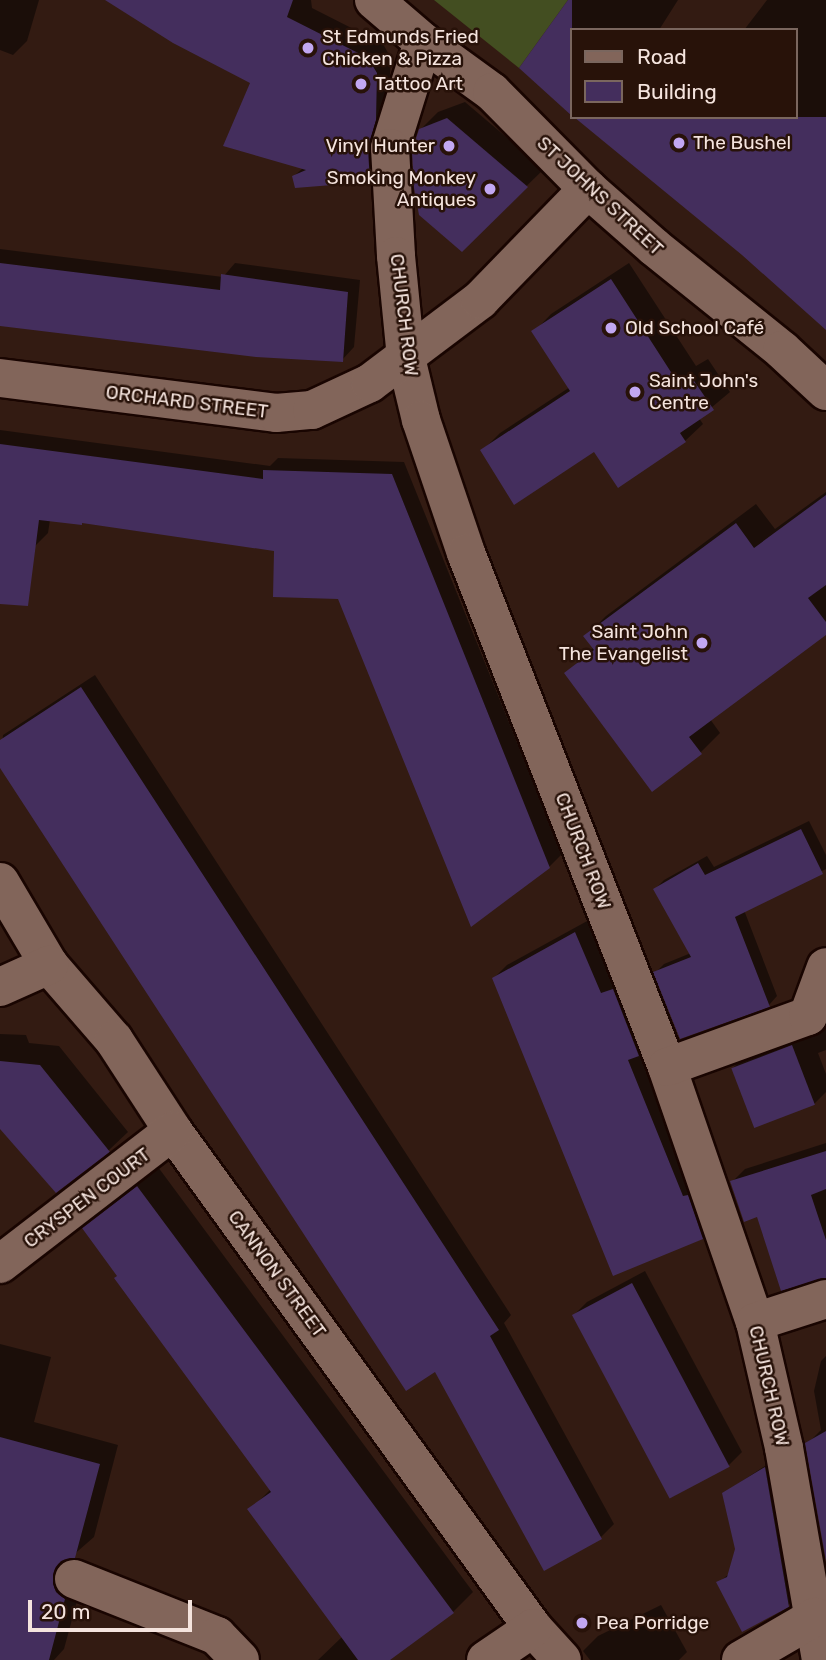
<!DOCTYPE html>
<meta charset="utf-8">
<style>
body{margin:0}
#map{position:relative;width:826px;height:1660px;overflow:hidden;background:#331b12;font-family:Rubik,sans-serif}
div>[style]{position:absolute}
.green>*{inset:0;background:#434e21}
.shadow>*{inset:0;background:#0007}
.building>*{inset:0;background:#442e5d;transform-origin:0 0}
.roads{filter:drop-shadow(2px 0 #190501) drop-shadow(-2px 0 #190501) drop-shadow(0 2px #190501) drop-shadow(0 -2px #190501)}
.minor>*{height:38px;margin:-19px;padding:0 19px;transform-origin:19px;border-radius:19px;background:#82655a}
.dots>*{width:19px;height:19px;translate:-50% -50%;box-sizing:border-box;border:4px solid #281209;border-radius:50%}
span{translate:-50% -50%;white-space:nowrap;text-align:center;line-height:1.15;-webkit-text-stroke:5px #281209;paint-order:stroke}
.poi-label{font-size:19px;color:#f5e4de}
.left{translate:0 -50%;text-align:left}
.right{translate:-100% -50%;text-align:right}
.street-label{font-size:19px;color:#f5e4de}
.legend{position:absolute;left:570px;top:28px;width:228px;height:91px;box-sizing:border-box;background:#281209;border:2px solid #7a665e;margin:0;padding:9px 12px;list-style:none;font-size:21px;color:#f5e4de}
.legend li{display:flex;align-items:center;gap:14px;height:35px}
.legend b{width:35px;border:2px solid #7a665e}
.scale{position:absolute;left:28px;top:1600px;width:164px;height:32px;box-sizing:border-box;border:4px solid #f5e4de;border-top:0;padding-left:9px;font-size:21px;line-height:24px;white-space:nowrap;color:#f5e4de;-webkit-text-stroke:5px #281209;paint-order:stroke}
</style>
<div id="map">
<div class="green">
<div style="clip-path:polygon(434px 0,568px 0,519px 68px)"></div>
</div>
<div class="shadow">
<div style="clip-path:polygon(0 0,39px 0,27px 41px,13px 55px,0 50px)"></div>
<div style="clip-path:polygon(108px 0,311px 0,312px 8px,383px 44px,391px 58px,384px 166px,369px 181px,294px 176px,303px 168px,253px 83px)"></div>
<div style="clip-path:polygon(570px 0,678px 0,659px 30px,572px 30px,572px 113px,531px 77px)"></div>
<div style="clip-path:polygon(767px 0,826px 0,826px 327px,796px 117px,796px 30px,744px 30px)"></div>
<div style="clip-path:polygon(465px 102px,544px 169px,462px 249px,420px 130px,438px 112px)"></div>
<div style="clip-path:polygon(0 249px,223px 277px,235px 263px,360px 280px,354px 347px,342px 360px,0 324px)"></div>
<div style="clip-path:polygon(629px 263px,696px 366px,708px 359px,730px 392px,699px 418px,703px 424px,685px 441px,618px 485px,595px 450px,482px 451px,500px 433px,570px 387px,534px 332px,551px 314px)"></div>
<div style="clip-path:polygon(0 430px,270px 466px,278px 458px,404px 462px,562px 854px,549px 867px,339px 597px,276px 549px,84px 521px,50px 520px,48px 533px,35px 546px,0 542px)"></div>
<div style="clip-path:polygon(826px 492px,826px 633px,710px 719px,720px 733px,700px 753px,566px 673px,594px 647px,586px 636px,606px 616px,756px 504px,775px 529px)"></div>
<div style="clip-path:polygon(95px 675px,511px 1315px,504px 1323px,614px 1524px,601px 1537px,435px 1369px,0 765px,3px 735px)"></div>
<div style="clip-path:polygon(809px 821px,826px 855px,826px 869px,744px 910px,777px 996px,769px 1005px,655px 973px,664px 964px,691px 953px,655px 889px,664px 880px,707px 856px,714px 867px)"></div>
<div style="clip-path:polygon(589px 920px,715px 1225px,702px 1238px,494px 978px,507px 965px)"></div>
<div style="clip-path:polygon(826px 1023px,826px 1050px,818px 1053px,826px 1074px,826px 1092px,814px 1104px,733px 1068px,750px 1051px)"></div>
<div style="clip-path:polygon(0 1034px,26px 1035px,29px 1043px,59px 1046px,128px 1132px,109px 1150px,57px 1191px,0 1125px)"></div>
<div style="clip-path:polygon(826px 1143px,826px 1276px,758px 1215px,732px 1182px,745px 1169px)"></div>
<div style="clip-path:polygon(158px 1167px,473px 1592px,453px 1612px,388px 1660px,318px 1660px,343px 1636px,250px 1510px,270px 1490px,85px 1229px,105px 1208px)"></div>
<div style="clip-path:polygon(645px 1271px,742px 1452px,729px 1465px,672px 1497px,574px 1315px,587px 1302px)"></div>
<div style="clip-path:polygon(0 1344px,51px 1357px,34px 1422px,118px 1445px,94px 1537px,71px 1557px,71px 1563px,83px 1579px,64px 1649px,54px 1660px,14px 1660px,0 1656px)"></div>
<div style="clip-path:polygon(826px 1356px,826px 1551px,807px 1444px,821px 1430px,814px 1391px,821px 1361px)"></div>
<div style="clip-path:polygon(771px 1462px,795px 1598px,788px 1605px,718px 1583px,729px 1574px,737px 1549px,724px 1493px)"></div>
<div style="clip-path:polygon(661px 1605px,687px 1652px,679px 1660px,590px 1660px,583px 1651px,598px 1636px)"></div>
</div>
<div class="building">
<div style="clip-path:polygon(105px 0,293px 0,287px 17px,368px 58px,377px 73px,376px 120px,368px 149px,370px 182px,295px 188px,292px 176px,306px 170px,223px 146px,250px 83px,173px 43px)"></div>
<div style="clip-path:polygon(568px 0,572px 0,572px 116px,519px 68px)"></div>
<div style="clip-path:polygon(574px 117px,826px 117px,826px 330px,742px 255px)"></div>
<div style="clip-path:polygon(447px 118px,528px 187px,462px 252px,419px 215px,414px 188px,412px 151px,419px 129px)"></div>
<div style="clip-path:polygon(0 263px,220px 290px,221px 274px,348px 292px,343px 362px,256px 357px,0 326px)"></div>
<div style="clip-path:polygon(611px 279px,678px 383px,690px 375px,714px 410px,680px 433px,686px 442px,618px 488px,594px 452px,514px 505px,480px 450px,570px 391px,531px 331px)"></div>
<div style="clip-path:polygon(0 444px,263px 479px,263px 470px,392px 474px,550px 868px,471px 927px,338px 599px,273px 597px,274px 551px,82px 523px,82px 525px,39px 520px,28px 606px,0 604px)"></div>
<div style="clip-path:polygon(826px 495px,826px 585px,808px 598px,826px 622px,826px 635px,689px 737px,702px 754px,652px 792px,564px 673px,594px 650px,583px 636px,736px 523px,754px 548px)"></div>
<div style="clip-path:polygon(81px 687px,499px 1330px,490px 1336px,602px 1539px,544px 1571px,435px 1372px,406px 1391px,0 768px,0 740px)"></div>
<div style="clip-path:polygon(801px 829px,823px 874px,735px 917px,770px 1007px,680px 1039px,653px 972px,691px 957px,653px 889px,698px 863px,705px 875px)"></div>
<div style="clip-path:polygon(575px 932px,601px 993px,613px 989px,639px 1056px,628px 1060px,683px 1196px,688px 1195px,703px 1239px,613px 1276px,492px 978px)"></div>
<div style="left:792px;top:1045px;width:64px;height:65px;rotate:69deg"></div>
<div style="clip-path:polygon(0 1061px,40px 1065px,110px 1152px,56px 1193px,0 1129px)"></div>
<div style="clip-path:polygon(826px 1151px,826px 1189px,811px 1195px,826px 1240px,826px 1278px,781px 1291px,757px 1217px,744px 1222px,730px 1181px)"></div>
<div style="clip-path:polygon(137px 1186px,454px 1613px,390px 1660px,358px 1660px,247px 1509px,271px 1492px,114px 1278px,117px 1276px,82px 1228px)"></div>
<div style="left:632px;top:1283px;width:208px;height:68px;rotate:62deg"></div>
<div style="clip-path:polygon(826px 1431px,826px 1561px,805px 1443px)"></div>
<div style="clip-path:polygon(0 1437px,100px 1464px,75px 1558px,61px 1561px,54px 1572px,53px 1583px,56px 1592px,65px 1599px,49px 1660px,0 1660px)"></div>
<div style="clip-path:polygon(765px 1467px,789px 1607px,742px 1632px,716px 1582px,727px 1577px,735px 1549px,722px 1493px)"></div>
</div>
<div class="roads">
<div class="minor">
<div style="left:374px;top:0;width:65px;rotate:40.6deg"></div>
<div style="left:423px;top:42px;width:85px;rotate:35.9deg"></div>
<div style="left:492px;top:92px;width:136px;rotate:45.3deg"></div>
<div style="left:588px;top:189px;width:88px;rotate:41.3deg"></div>
<div style="left:654px;top:247px;width:164px;rotate:38.8deg"></div>
<div style="left:782px;top:350px;width:60px;rotate:43deg"></div>
<div style="left:423px;top:42px;width:111px;rotate:107.3deg"></div>
<div style="left:390px;top:148px;width:108px;rotate:86.8deg"></div>
<div style="left:396px;top:256px;width:102px;rotate:84.4deg"></div>
<div style="left:406px;top:358px;width:64px;rotate:76.4deg"></div>
<div style="left:421px;top:420px;width:140px;rotate:71.3deg"></div>
<div style="left:466px;top:553px;width:552px;rotate:68.64deg"></div>
<div style="left:667px;top:1067px;width:270px;rotate:71deg"></div>
<div style="left:755px;top:1322px;width:129px;rotate:77deg"></div>
<div style="left:784px;top:1448px;width:215px;rotate:80.1deg"></div>
<div style="left:0;top:378px;width:278px;rotate:7.2deg"></div>
<div style="left:276px;top:413px;width:36px;rotate:-5deg"></div>
<div style="left:312px;top:410px;width:64px;rotate:-25deg"></div>
<div style="left:370px;top:383px;width:138px;rotate:-37deg"></div>
<div style="left:480px;top:300px;width:155px;rotate:-45.8deg"></div>
<div style="left:0;top:882px;width:96px;rotate:59.4deg"></div>
<div style="left:49px;top:965px;width:99px;rotate:49.1deg"></div>
<div style="left:114px;top:1040px;width:108px;rotate:57deg"></div>
<div style="left:173px;top:1131px;width:614px;rotate:54.08deg"></div>
<div style="left:533px;top:1628px;width:43px;rotate:47.8deg"></div>
<div style="left:0;top:987px;width:54px;rotate:-24.2deg"></div>
<div style="left:667px;top:1067px;width:150px;rotate:-19.9deg"></div>
<div style="left:808px;top:1016px;width:52px;rotate:-69.8deg"></div>
<div style="left:0;top:1264px;width:218px;rotate:-37.6deg"></div>
<div style="left:755px;top:1322px;width:75px;rotate:-17.9deg"></div>
<div style="left:74px;top:1579px;width:154px;rotate:21.7deg"></div>
<div style="left:217px;top:1636px;width:33px;rotate:46deg"></div>
<div style="left:486px;top:1660px;width:57px;rotate:-34.2deg"></div>
<div style="left:741px;top:1660px;width:86px;rotate:-30.2deg"></div>
</div>
</div>
<div class="dots">
<div style="left:308px;top:48px;background:#c2a7f2"></div>
<div style="left:361px;top:84px;background:#c2a7f2"></div>
<div style="left:679px;top:143px;background:#c2a7f2"></div>
<div style="left:449px;top:146px;background:#c2a7f2"></div>
<div style="left:490px;top:189px;background:#c2a7f2"></div>
<div style="left:611px;top:328px;background:#c2a7f2"></div>
<div style="left:635px;top:392px;background:#c2a7f2"></div>
<div style="left:702px;top:643px;background:#c2a7f2"></div>
<div style="left:582px;top:1623px;background:#c2a7f2"></div>
</div>
<div class="poi-label">
<span class="left" style="left:322px;top:48px">St Edmunds Fried<br>Chicken &amp; Pizza</span>
<span class="left" style="left:375px;top:84px">Tattoo Art</span>
<span class="left" style="left:693px;top:143px">The Bushel</span>
<span class="right" style="left:435px;top:146px">Vinyl Hunter</span>
<span class="right" style="left:476px;top:189px">Smoking Monkey<br>Antiques</span>
<span class="left" style="left:625px;top:328px">Old School Café</span>
<span class="left" style="left:649px;top:392px">Saint John's<br>Centre</span>
<span class="right" style="left:688px;top:643px">Saint John<br>The Evangelist</span>
<span class="left" style="left:596px;top:1623px">Pea Porridge</span>
</div>
<div class="street-label">
<span style="left:600px;top:196px;rotate:43deg">ST JOHNS STREET</span>
<span style="left:404px;top:315px;rotate:83deg">CHURCH ROW</span>
<span style="left:187px;top:402px;rotate:7deg">ORCHARD STREET</span>
<span style="left:583px;top:851px;rotate:69deg">CHURCH ROW</span>
<span style="left:87px;top:1198px;rotate:-37deg">CRYSPEN COURT</span>
<span style="left:277px;top:1274px;rotate:54deg">CANNON STREET</span>
<span style="left:769px;top:1386px;rotate:77deg">CHURCH ROW</span>
</div>
<ul class="legend">
<li><b style="height:9px;background:#82655a"></b>Road</li>
<li><b style="height:19px;background:#442e5d"></b>Building</li>
</ul>
<div class="scale">20 m</div>
</div>
